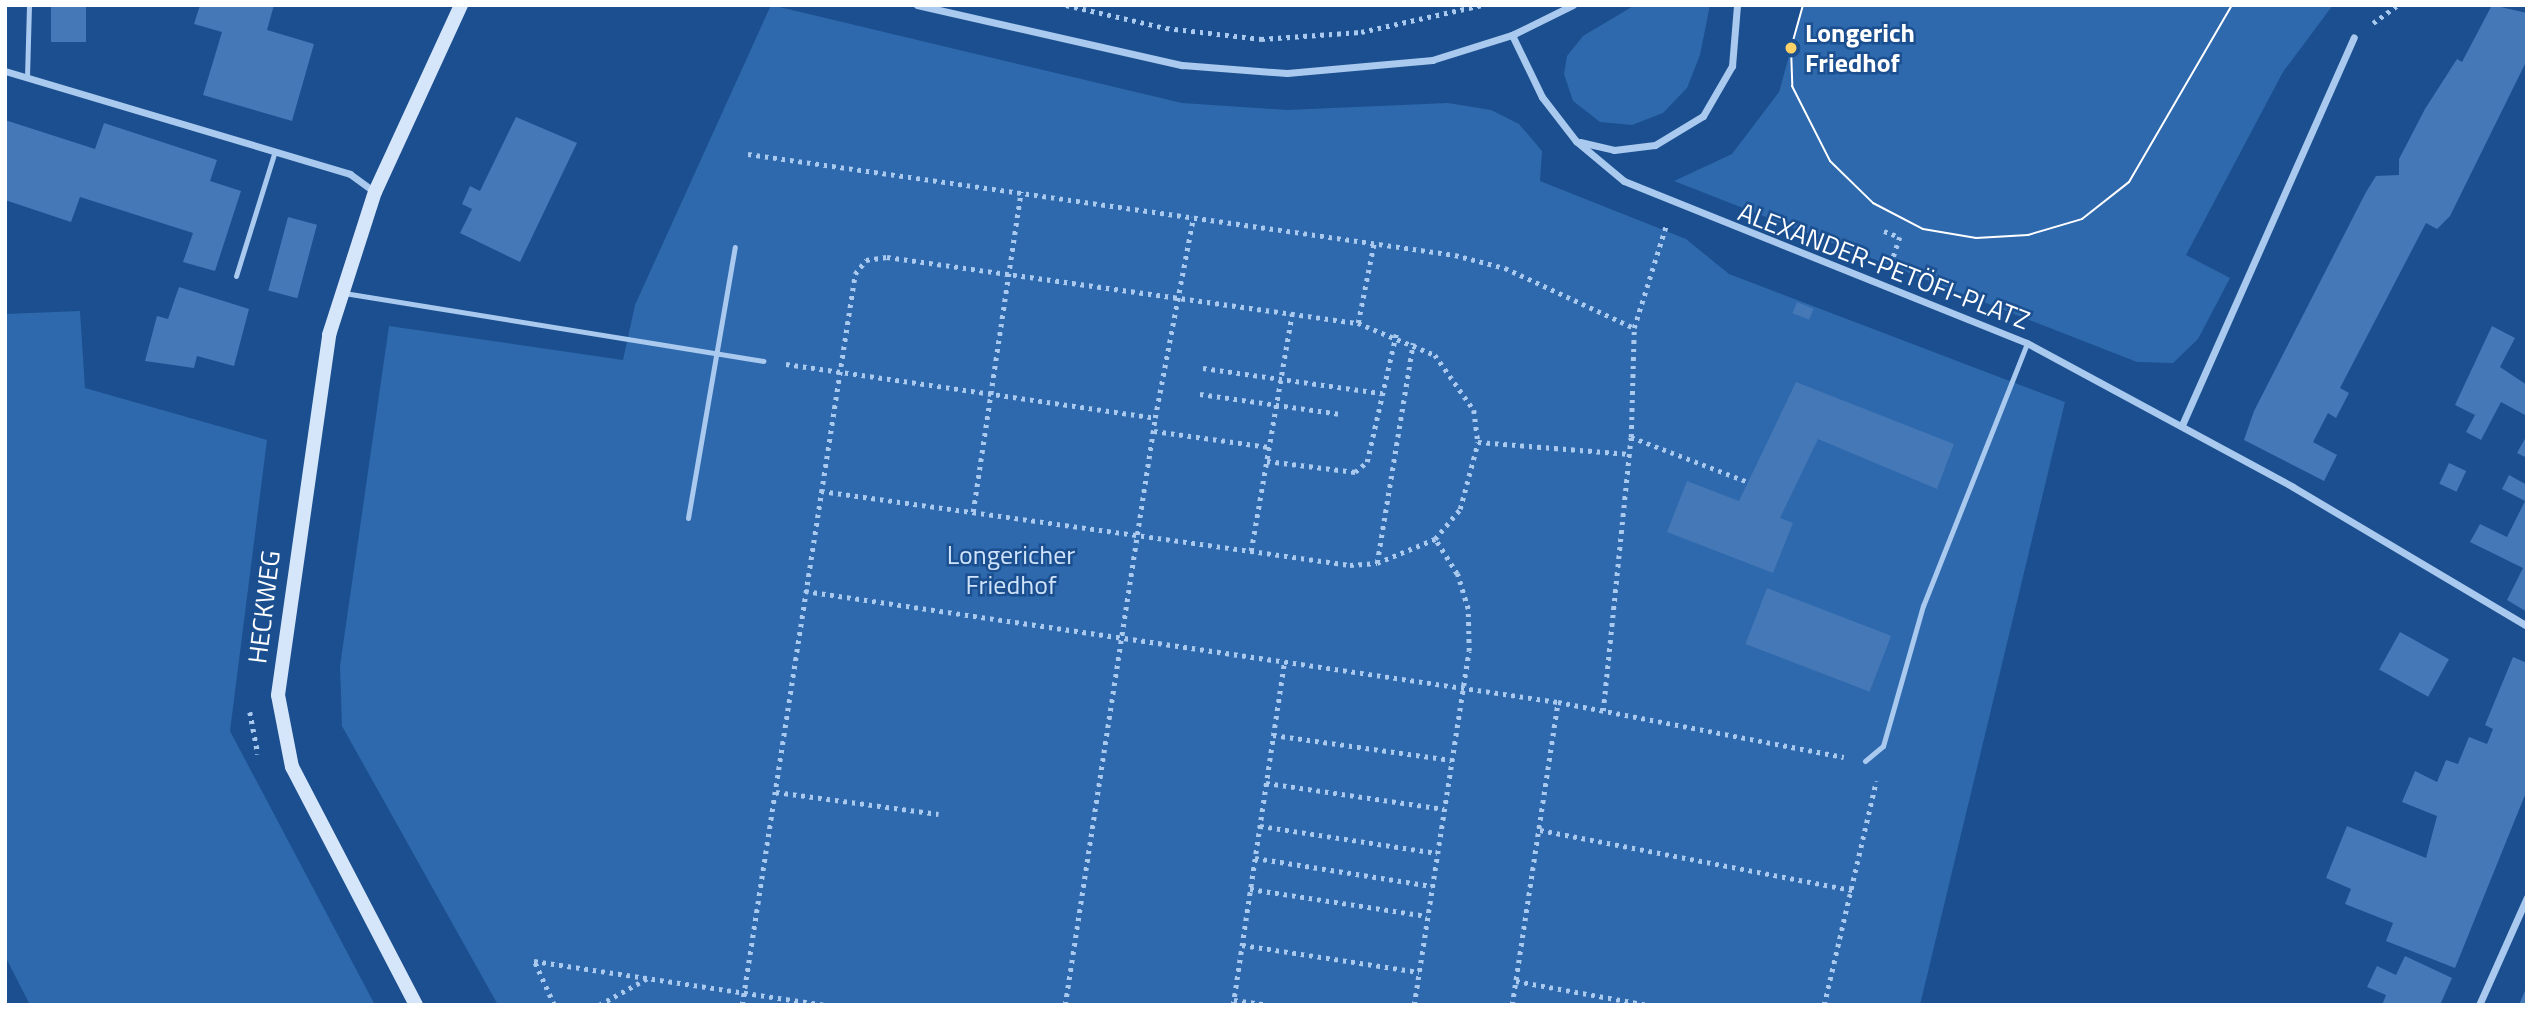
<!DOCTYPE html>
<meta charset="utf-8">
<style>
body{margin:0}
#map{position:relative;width:2532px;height:1010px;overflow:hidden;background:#1b4f8f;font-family:"Titillium Web",sans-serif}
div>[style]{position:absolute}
.green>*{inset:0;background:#2e69ad}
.building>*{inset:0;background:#4478b7;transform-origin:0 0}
.path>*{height:4.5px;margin-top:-2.25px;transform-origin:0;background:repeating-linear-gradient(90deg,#a9c9ee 0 3.5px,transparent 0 8.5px)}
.lane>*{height:5px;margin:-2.5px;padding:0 2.5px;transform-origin:2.5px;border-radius:2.5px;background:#a9c9ee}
.street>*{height:7px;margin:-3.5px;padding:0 3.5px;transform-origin:3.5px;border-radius:3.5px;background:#a9c9ee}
.secondary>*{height:14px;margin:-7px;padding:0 7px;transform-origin:7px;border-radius:7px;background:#d6e6fa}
.tram>*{height:2px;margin:-1px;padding:0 1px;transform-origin:1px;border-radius:1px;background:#fff}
.dots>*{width:19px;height:19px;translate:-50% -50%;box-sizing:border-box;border:4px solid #1b4f8f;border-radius:50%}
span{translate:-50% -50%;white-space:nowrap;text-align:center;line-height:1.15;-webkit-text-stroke:5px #1b4f8f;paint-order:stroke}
.poi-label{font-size:26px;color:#fff;font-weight:700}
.left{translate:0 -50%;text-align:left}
.street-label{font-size:26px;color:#fff}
.park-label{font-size:26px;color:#cfe3fa}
.frame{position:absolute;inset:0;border:7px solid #fff;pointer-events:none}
</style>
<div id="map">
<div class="green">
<div style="clip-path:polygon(771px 5px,1182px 103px,1287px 110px,1448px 103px,1491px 110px,1519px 124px,1542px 151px,1540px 181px,1686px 239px,1729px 274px,2065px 402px,1920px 1005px,498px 1005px,342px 726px,340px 666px,389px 326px,623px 360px,635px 305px)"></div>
<div style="clip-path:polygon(1635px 5px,1710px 5px,1700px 55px,1687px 88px,1663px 113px,1632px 125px,1600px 122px,1573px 101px,1564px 74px,1567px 56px,1583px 36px)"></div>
<div style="clip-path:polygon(1803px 5px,2333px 5px,2283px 72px,2186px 255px,2230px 278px,2198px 339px,2173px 363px,2137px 362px,1674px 181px,1732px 154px,1779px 92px)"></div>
<div style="clip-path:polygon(80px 311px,85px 388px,267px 440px,230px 731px,375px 1005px,30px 1005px,5px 956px,5px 314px)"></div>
</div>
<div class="building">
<div style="left:51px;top:5px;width:35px;height:37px"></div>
<div style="clip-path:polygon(200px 5px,274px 5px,267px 30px,314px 44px,292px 121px,203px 95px,222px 32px,194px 24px)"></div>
<div style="clip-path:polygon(2492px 5px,2527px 13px,2527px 60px,2450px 216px,2437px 229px,2426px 223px,2340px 388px,2349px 393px,2336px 418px,2328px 413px,2313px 442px,2337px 455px,2324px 481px,2244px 440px,2254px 411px,2366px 192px,2376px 176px,2399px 175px,2399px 159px,2425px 109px,2457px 59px,2462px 62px)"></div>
<div style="clip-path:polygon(516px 117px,577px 143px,520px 262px,460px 233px,472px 209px,462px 204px,470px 186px,480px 191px)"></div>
<div style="clip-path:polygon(5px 120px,95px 149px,104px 123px,217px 160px,210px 181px,241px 191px,215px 271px,183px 262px,193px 233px,80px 197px,71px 222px,5px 200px)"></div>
<div style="left:288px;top:217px;width:30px;height:76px;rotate:15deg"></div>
<div style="clip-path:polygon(179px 287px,249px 309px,234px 366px,197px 356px,194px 368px,145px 361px,157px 316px,168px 319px)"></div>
<div style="left:1797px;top:302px;width:18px;height:12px;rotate:22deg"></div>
<div style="clip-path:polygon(2492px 326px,2515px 338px,2500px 367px,2527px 385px,2527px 416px,2501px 402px,2481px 440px,2466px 432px,2475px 415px,2455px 405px)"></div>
<div style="clip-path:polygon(1796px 382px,1954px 444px,1937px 489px,1818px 439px,1780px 518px,1793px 523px,1773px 573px,1667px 532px,1687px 481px,1739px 501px)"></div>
<div style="clip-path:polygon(2527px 435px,2527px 458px,2517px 453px)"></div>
<div style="left:2449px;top:463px;width:19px;height:23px;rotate:25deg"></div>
<div style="clip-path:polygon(2509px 475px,2527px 485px,2527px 612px,2507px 600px,2523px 568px,2470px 542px,2480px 524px,2507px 537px,2525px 501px,2502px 489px)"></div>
<div style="left:1767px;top:588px;width:133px;height:60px;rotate:21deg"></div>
<div style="left:2400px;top:632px;width:56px;height:43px;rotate:29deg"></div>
<div style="clip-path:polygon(2513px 657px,2527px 663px,2527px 790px,2455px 968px,2386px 941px,2393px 923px,2345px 904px,2351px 889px,2326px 878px,2347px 826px,2426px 858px,2437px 816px,2402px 802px,2415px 771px,2437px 782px,2446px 760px,2458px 764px,2469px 737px,2487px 744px,2493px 729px,2485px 725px)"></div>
<div style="clip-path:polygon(2405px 956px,2452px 978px,2440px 1005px,2382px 1005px,2386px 995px,2367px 987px,2377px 966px,2396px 975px)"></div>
<div style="clip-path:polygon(2527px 986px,2527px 1005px,2519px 1005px)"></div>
</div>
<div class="path">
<div style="left:1066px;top:5px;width:103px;rotate:13deg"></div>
<div style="left:1166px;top:28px;width:96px;rotate:6.6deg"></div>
<div style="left:1261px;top:39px;width:100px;rotate:-4deg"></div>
<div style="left:1361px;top:32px;width:124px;rotate:-12.6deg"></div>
<div style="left:2373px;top:23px;width:31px;rotate:-36deg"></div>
<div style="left:748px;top:154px;width:714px;rotate:8.13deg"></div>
<div style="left:1455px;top:255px;width:52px;rotate:14.6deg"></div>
<div style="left:1505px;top:268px;width:142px;rotate:24.9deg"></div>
<div style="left:1884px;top:231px;width:17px;rotate:21deg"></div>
<div style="left:1900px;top:237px;width:28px;rotate:108deg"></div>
<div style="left:1358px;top:323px;width:82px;rotate:-78.7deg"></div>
<div style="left:786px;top:364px;width:373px;rotate:8.3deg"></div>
<div style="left:1203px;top:368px;width:181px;rotate:8deg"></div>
<div style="left:1200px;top:394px;width:142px;rotate:8.1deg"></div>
<div style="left:1154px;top:431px;width:116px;rotate:7.9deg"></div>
<div style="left:1631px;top:437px;width:109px;rotate:-88.4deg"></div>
<div style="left:1634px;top:328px;width:110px;rotate:-72.6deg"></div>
<div style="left:1267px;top:461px;width:89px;rotate:7.1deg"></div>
<div style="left:1355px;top:472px;width:16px;rotate:-40deg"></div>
<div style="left:1367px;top:462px;width:131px;rotate:-77.2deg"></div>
<div style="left:821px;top:491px;width:534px;rotate:7.96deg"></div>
<div style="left:1350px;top:565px;width:27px;rotate:-4deg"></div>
<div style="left:1377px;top:563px;width:63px;rotate:-22.5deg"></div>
<div style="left:1435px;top:539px;width:39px;rotate:-50deg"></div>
<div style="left:1460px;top:509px;width:69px;rotate:-75deg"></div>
<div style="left:973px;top:512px;width:324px;rotate:-81.5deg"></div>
<div style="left:1251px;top:551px;width:241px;rotate:-80.2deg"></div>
<div style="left:1377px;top:563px;width:223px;rotate:-80.7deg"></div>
<div style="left:805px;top:591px;width:761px;rotate:8.39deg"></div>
<div style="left:1558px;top:702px;width:291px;rotate:10.9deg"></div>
<div style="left:1603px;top:711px;width:275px;rotate:-84.2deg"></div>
<div style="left:1631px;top:437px;width:125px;rotate:21deg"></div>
<div style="left:250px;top:712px;width:43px;rotate:79.2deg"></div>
<div style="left:1273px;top:735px;width:180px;rotate:8deg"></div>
<div style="left:1266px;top:783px;width:180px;rotate:8.3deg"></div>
<div style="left:776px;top:792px;width:164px;rotate:7.7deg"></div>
<div style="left:1260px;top:826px;width:179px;rotate:8.7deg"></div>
<div style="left:1540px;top:830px;width:318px;rotate:10.9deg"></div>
<div style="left:1255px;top:858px;width:179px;rotate:9deg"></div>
<div style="left:1250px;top:889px;width:179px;rotate:8.7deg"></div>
<div style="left:1242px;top:945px;width:179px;rotate:8.7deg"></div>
<div style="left:1516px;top:981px;width:134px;rotate:10.3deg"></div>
<div style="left:1234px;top:1000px;width:34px;rotate:8deg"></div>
<div style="left:554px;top:1005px;width:48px;rotate:-114.4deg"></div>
<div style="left:534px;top:961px;width:293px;rotate:8.6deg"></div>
<div style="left:599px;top:1005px;width:56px;rotate:-28.9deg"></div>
<div style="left:742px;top:1005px;width:740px;rotate:-81.21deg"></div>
<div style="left:855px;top:274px;width:18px;rotate:-52deg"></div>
<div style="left:866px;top:260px;width:21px;rotate:-8deg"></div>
<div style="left:887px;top:257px;width:476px;rotate:8deg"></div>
<div style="left:1358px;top:323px;width:83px;rotate:22.6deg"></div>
<div style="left:1435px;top:355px;width:67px;rotate:54.7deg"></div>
<div style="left:1474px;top:410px;width:32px;rotate:83deg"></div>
<div style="left:1478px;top:442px;width:152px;rotate:4.5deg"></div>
<div style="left:1065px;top:1005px;width:594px;rotate:-81.28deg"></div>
<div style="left:1155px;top:418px;width:204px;rotate:-79.2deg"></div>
<div style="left:1233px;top:1005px;width:347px;rotate:-81.5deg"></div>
<div style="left:1414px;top:1005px;width:358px;rotate:-81.2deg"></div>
<div style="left:1469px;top:651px;width:42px;rotate:-91.4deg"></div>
<div style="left:1468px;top:609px;width:37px;rotate:-107deg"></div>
<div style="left:1457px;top:574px;width:41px;rotate:-122.2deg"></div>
<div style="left:1512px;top:1005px;width:306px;rotate:-81.4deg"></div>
<div style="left:1824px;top:1005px;width:230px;rotate:-76.9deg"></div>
</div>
<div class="lane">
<div style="left:27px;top:77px;width:72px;rotate:-88.4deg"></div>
<div style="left:236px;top:276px;width:131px;rotate:-72.7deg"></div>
<div style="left:344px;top:293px;width:425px;rotate:9.2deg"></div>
<div style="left:688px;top:518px;width:275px;rotate:-80.2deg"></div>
<div style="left:1865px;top:761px;width:23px;rotate:-40deg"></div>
<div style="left:1883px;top:746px;width:146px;rotate:-74.1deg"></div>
<div style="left:1923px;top:606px;width:283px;rotate:-68.4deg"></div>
</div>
<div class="street">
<div style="left:917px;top:5px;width:272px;rotate:12.8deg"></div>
<div style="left:1182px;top:65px;width:105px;rotate:4.4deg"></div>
<div style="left:1287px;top:73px;width:146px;rotate:-5.1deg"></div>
<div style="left:1432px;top:60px;width:84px;rotate:-17.4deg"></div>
<div style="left:1512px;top:35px;width:68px;rotate:-26.2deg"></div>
<div style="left:1512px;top:35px;width:69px;rotate:64.2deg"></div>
<div style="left:1542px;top:97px;width:56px;rotate:52.3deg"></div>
<div style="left:1576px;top:141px;width:62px;rotate:39.8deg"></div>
<div style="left:1624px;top:181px;width:434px;rotate:21.9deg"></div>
<div style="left:2027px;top:343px;width:302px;rotate:28.4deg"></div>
<div style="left:2293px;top:487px;width:272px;rotate:30.7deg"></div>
<div style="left:5px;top:71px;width:360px;rotate:16.6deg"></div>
<div style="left:350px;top:174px;width:31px;rotate:36deg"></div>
<div style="left:1580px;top:142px;width:35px;rotate:13deg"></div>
<div style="left:1614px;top:150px;width:41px;rotate:-7deg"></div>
<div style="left:1655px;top:145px;width:56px;rotate:-31.1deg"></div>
<div style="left:1703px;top:116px;width:58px;rotate:-59.9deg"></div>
<div style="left:1732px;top:66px;width:61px;rotate:-85.3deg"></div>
<div style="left:2182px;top:425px;width:424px;rotate:-66.1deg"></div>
<div style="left:2479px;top:1005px;width:118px;rotate:-66deg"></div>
</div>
<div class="secondary">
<div style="left:416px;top:1005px;width:268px;rotate:-117.5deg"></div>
<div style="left:292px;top:767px;width:73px;rotate:-101deg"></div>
<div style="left:278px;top:695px;width:364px;rotate:-81.9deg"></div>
<div style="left:329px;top:335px;width:150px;rotate:-72.2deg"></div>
<div style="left:375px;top:192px;width:206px;rotate:-65.3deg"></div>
</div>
<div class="tram">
<div style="left:1803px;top:5px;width:45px;rotate:105.6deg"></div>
<div style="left:1791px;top:48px;width:38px;rotate:88deg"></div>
<div style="left:1792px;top:86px;width:84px;rotate:63.1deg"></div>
<div style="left:1830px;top:161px;width:60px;rotate:44.3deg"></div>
<div style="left:1873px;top:203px;width:56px;rotate:27.5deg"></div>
<div style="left:1923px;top:229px;width:54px;rotate:9.6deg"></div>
<div style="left:1976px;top:238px;width:52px;rotate:-3.3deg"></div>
<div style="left:2028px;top:235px;width:56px;rotate:-16.5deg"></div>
<div style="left:2082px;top:219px;width:60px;rotate:-38.2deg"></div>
<div style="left:2129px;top:182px;width:205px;rotate:-59.8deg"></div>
</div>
<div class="dots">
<div style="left:1791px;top:48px;background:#ffd166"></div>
</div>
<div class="poi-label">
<span class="left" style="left:1805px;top:48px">Longerich<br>Friedhof</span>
</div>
<div class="street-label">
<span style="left:1884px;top:266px;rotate:21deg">ALEXANDER-PETÖFI-PLATZ</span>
<span style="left:264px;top:607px;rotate:-83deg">HECKWEG</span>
</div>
<div class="park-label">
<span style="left:1011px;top:570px">Longericher<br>Friedhof</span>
</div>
<div class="frame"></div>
</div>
